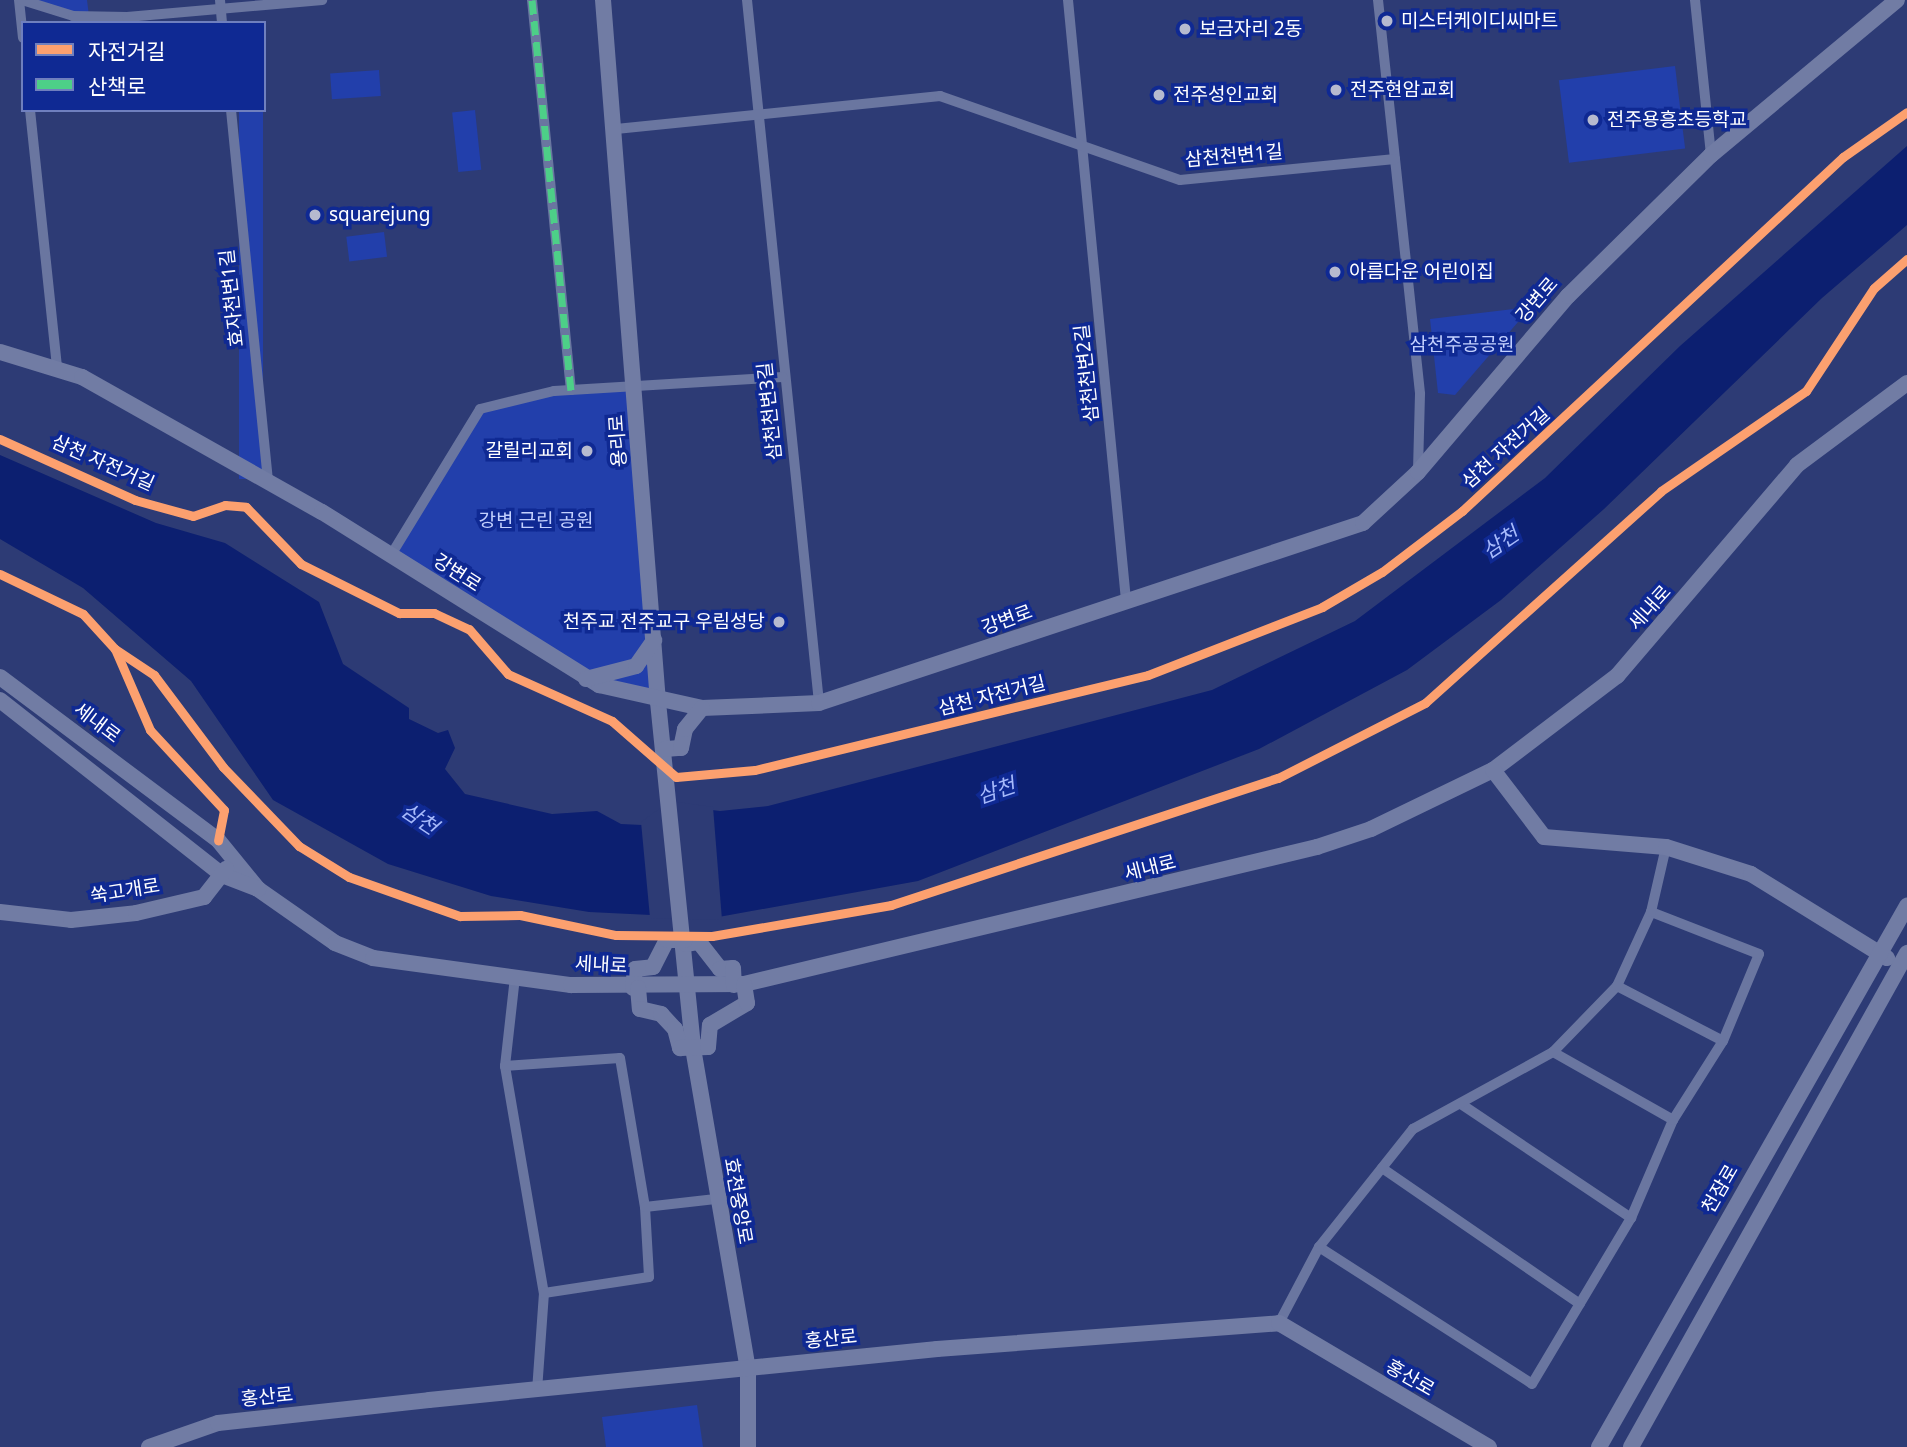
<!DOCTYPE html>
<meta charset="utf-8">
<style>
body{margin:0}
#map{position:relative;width:1907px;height:1447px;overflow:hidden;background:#2d3b75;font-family:"Noto Sans","Noto Sans KR",sans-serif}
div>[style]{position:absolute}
.green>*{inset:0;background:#223fab;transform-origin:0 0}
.water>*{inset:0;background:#0c1f70}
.pier>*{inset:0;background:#2d3b75}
.street>*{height:10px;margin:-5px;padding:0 5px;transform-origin:5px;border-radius:5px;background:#6a76a0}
.secondary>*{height:16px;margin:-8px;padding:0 8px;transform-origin:8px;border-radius:8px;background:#717ca4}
.quiet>*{height:7px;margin-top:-3.5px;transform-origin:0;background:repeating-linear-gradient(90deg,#4dcf88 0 14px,transparent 0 21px)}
.cycleway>*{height:9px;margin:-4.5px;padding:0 4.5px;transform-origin:4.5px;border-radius:4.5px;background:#fca06f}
.dots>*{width:19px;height:19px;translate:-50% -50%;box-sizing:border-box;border:4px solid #0f2993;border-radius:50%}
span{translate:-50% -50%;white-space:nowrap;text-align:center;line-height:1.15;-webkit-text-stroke:7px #0f2993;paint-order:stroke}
.poi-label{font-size:19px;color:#fff}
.left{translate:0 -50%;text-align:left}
.right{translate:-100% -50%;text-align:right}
.street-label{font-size:19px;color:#fff}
.park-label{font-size:19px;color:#c3d0fe}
.water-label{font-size:21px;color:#a7bafb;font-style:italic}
.legend{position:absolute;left:21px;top:21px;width:245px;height:91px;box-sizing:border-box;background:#0f2993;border:2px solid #6f7fbe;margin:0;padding:9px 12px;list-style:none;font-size:21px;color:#fff}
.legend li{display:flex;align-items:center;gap:14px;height:35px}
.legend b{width:35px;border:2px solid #6f7fbe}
</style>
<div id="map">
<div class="green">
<div style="clip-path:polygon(22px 0,87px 0,89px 16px)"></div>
<div style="left:1675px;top:66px;width:83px;height:117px;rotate:83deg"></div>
<div style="left:379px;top:70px;width:26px;height:49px;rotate:86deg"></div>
<div style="left:239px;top:110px;width:24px;height:369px"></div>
<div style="left:475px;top:110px;width:60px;height:23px;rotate:84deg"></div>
<div style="left:384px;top:232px;width:25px;height:38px;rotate:83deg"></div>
<div style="clip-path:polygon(1531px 307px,1455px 395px,1438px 393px,1430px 319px)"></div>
<div style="clip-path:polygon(635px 386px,658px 702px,627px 697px,391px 555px,480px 409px,539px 395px)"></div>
<div style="clip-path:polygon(697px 1405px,703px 1447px,606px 1447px,602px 1417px)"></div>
</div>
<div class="water">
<div style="clip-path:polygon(1907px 146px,1907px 225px,1822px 298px,1604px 509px,1501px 600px,1407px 670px,1259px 749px,918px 881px,713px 918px,589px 912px,491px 896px,388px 864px,273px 800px,191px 681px,83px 588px,0 539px,0 455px,156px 523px,225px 543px,319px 602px,343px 664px,409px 708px,409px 719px,438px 733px,448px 730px,455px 748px,445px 769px,465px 794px,552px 814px,597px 811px,621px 824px,642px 825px,671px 805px,720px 811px,768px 806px,1212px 690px,1355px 621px,1545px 478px,1680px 346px)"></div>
</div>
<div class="pier">
<div style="clip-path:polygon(670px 801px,713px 807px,722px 920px,650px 918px,641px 822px)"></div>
</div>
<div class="street">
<div style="left:19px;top:0;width:38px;rotate:84deg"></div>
<div style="left:22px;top:0;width:53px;rotate:17.4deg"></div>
<div style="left:73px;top:16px;width:54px;rotate:1.1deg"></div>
<div style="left:127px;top:17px;width:196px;rotate:-5deg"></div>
<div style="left:220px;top:0;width:23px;rotate:85deg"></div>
<div style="left:532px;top:0;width:392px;rotate:84.3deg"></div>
<div style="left:747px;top:0;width:707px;rotate:84.15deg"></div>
<div style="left:1068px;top:0;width:603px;rotate:84.48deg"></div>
<div style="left:1378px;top:0;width:396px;rotate:83.9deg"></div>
<div style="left:1420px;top:394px;width:78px;rotate:91.5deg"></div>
<div style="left:1695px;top:0;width:156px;rotate:84.1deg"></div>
<div style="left:30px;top:110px;width:256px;rotate:84deg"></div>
<div style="left:231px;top:110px;width:374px;rotate:84.3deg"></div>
<div style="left:616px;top:129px;width:326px;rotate:-5.8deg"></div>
<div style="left:940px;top:96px;width:254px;rotate:19.3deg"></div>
<div style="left:1180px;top:180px;width:216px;rotate:-5.6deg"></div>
<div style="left:391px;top:555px;width:171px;rotate:-58.6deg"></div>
<div style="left:480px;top:409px;width:76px;rotate:-13.7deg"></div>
<div style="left:554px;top:391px;width:229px;rotate:-3.5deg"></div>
<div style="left:515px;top:977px;width:90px;rotate:96.4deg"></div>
<div style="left:505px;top:1066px;width:230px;rotate:80.3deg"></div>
<div style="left:544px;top:1293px;width:97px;rotate:94.1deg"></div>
<div style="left:1617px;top:986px;width:119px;rotate:27.4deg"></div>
<div style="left:1553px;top:1052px;width:138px;rotate:29.5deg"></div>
<div style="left:505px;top:1066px;width:115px;rotate:-4deg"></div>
<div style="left:620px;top:1058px;width:151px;rotate:80.5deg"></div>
<div style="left:645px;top:1207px;width:70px;rotate:86.7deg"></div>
<div style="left:649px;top:1277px;width:106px;rotate:171.3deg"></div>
<div style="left:1461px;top:1104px;width:205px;rotate:33.8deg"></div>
<div style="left:1382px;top:1168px;width:240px;rotate:34.5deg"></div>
<div style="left:645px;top:1207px;width:71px;rotate:-6.4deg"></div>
<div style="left:1319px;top:1247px;width:253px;rotate:32.7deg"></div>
<div style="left:1532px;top:1384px;width:193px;rotate:-59.2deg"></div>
<div style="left:1631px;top:1218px;width:107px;rotate:-66.8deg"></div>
<div style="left:1673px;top:1120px;width:93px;rotate:-57.7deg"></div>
<div style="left:1723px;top:1041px;width:94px;rotate:-67.5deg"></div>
<div style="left:1759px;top:954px;width:116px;rotate:-158.7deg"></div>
<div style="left:1279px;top:1323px;width:86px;rotate:-62.2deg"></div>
<div style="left:1319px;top:1247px;width:151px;rotate:-51.5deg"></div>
<div style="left:1413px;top:1129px;width:160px;rotate:-28.8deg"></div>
<div style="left:1553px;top:1052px;width:92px;rotate:-45.9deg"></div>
<div style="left:1617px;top:986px;width:81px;rotate:-65.3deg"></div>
<div style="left:1651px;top:912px;width:67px;rotate:-77deg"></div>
</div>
<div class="secondary">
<div style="left:603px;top:0;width:704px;rotate:85.52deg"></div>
<div style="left:658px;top:702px;width:348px;rotate:84.2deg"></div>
<div style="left:693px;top:1048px;width:328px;rotate:80.3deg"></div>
<div style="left:748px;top:1371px;width:76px;rotate:90deg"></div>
<div style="left:0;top:352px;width:86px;rotate:17deg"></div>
<div style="left:82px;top:377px;width:275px;rotate:29.4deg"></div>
<div style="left:322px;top:512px;width:327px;rotate:32deg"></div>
<div style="left:599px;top:685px;width:106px;rotate:12.6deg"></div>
<div style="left:702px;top:708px;width:117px;rotate:-2.4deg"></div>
<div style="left:819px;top:703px;width:573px;rotate:-18.31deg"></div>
<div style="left:1363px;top:523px;width:75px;rotate:-42.8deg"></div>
<div style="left:1418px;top:472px;width:231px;rotate:-49.6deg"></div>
<div style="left:1568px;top:296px;width:201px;rotate:-44.6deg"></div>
<div style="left:1711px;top:155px;width:242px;rotate:-39.8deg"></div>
<div style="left:0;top:677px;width:272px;rotate:36.8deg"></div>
<div style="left:218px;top:840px;width:63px;rotate:50.8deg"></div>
<div style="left:258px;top:889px;width:94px;rotate:35deg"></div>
<div style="left:335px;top:943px;width:41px;rotate:21.5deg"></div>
<div style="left:373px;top:958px;width:200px;rotate:7.8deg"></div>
<div style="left:571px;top:985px;width:173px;rotate:-0.3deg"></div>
<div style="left:744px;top:984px;width:589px;rotate:-13.45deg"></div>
<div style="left:1317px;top:847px;width:57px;rotate:-18.4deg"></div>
<div style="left:1371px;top:829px;width:136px;rotate:-25.8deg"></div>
<div style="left:1493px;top:770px;width:156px;rotate:-37.2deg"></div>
<div style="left:1617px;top:676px;width:277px;rotate:-49.5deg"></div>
<div style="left:1797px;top:465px;width:137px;rotate:-36.7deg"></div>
<div style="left:586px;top:679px;width:52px;rotate:-14.6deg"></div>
<div style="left:636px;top:666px;width:32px;rotate:-55deg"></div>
<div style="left:0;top:700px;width:283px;rotate:38.2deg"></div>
<div style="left:222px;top:875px;width:39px;rotate:21deg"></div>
<div style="left:665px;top:749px;width:16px;rotate:-4deg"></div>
<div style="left:681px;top:748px;width:19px;rotate:-78deg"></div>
<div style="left:685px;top:729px;width:27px;rotate:-51deg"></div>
<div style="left:1493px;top:770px;width:84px;rotate:52.7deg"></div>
<div style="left:1544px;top:837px;width:122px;rotate:4.7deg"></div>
<div style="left:1666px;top:847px;width:89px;rotate:17.6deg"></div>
<div style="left:1751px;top:874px;width:160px;rotate:31.7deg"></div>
<div style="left:0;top:912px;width:71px;rotate:6.4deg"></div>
<div style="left:71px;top:920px;width:65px;rotate:-6.1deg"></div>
<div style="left:136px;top:913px;width:70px;rotate:-13.2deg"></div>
<div style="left:204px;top:897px;width:36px;rotate:-52deg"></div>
<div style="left:686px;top:944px;width:13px;rotate:-9deg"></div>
<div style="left:699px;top:942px;width:34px;rotate:52deg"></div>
<div style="left:720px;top:969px;width:13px;rotate:-4deg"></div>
<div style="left:733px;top:968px;width:17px;rotate:87deg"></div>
<div style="left:633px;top:988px;width:19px;rotate:-84deg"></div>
<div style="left:635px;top:969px;width:18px;rotate:-6deg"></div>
<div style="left:653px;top:967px;width:30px;rotate:-63deg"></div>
<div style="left:667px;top:940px;width:18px"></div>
<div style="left:638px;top:988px;width:21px;rotate:85deg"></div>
<div style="left:640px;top:1009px;width:22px;rotate:13deg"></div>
<div style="left:661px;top:1014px;width:21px;rotate:47deg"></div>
<div style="left:675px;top:1029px;width:20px;rotate:75deg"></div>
<div style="left:680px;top:1048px;width:28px;rotate:-2deg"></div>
<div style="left:708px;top:1047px;width:22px;rotate:-85deg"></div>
<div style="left:710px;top:1025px;width:43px;rotate:-30.7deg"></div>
<div style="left:747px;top:1003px;width:19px;rotate:-99deg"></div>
<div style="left:149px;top:1447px;width:73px;rotate:-19.2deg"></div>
<div style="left:218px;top:1423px;width:212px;rotate:-6.2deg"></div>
<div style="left:429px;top:1400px;width:511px;rotate:-5.73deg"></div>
<div style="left:937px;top:1349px;width:343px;rotate:-4.3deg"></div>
<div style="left:1279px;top:1323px;width:244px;rotate:30.6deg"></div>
<div style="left:1599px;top:1447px;width:623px;rotate:-60.35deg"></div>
<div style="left:1631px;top:1447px;width:566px;rotate:-60.81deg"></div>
</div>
<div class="quiet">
<div style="left:532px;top:0;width:392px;rotate:84.3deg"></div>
</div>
<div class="cycleway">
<div style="left:0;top:439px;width:148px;rotate:24.3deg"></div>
<div style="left:135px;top:500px;width:60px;rotate:15.4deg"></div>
<div style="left:193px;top:516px;width:34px;rotate:-19deg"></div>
<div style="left:225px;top:505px;width:21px;rotate:5deg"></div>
<div style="left:246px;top:507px;width:79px;rotate:46deg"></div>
<div style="left:301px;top:564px;width:110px;rotate:26.6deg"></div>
<div style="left:399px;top:613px;width:35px"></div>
<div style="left:434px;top:613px;width:38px;rotate:25deg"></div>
<div style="left:469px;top:629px;width:60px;rotate:49.1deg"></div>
<div style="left:508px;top:674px;width:114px;rotate:24.3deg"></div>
<div style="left:612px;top:721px;width:85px;rotate:41.2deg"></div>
<div style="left:676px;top:777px;width:79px;rotate:-5.1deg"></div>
<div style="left:755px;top:770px;width:404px;rotate:-13.6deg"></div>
<div style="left:1148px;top:675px;width:187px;rotate:-21.3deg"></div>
<div style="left:1322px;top:607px;width:69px;rotate:-30.3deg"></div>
<div style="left:1382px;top:572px;width:101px;rotate:-37.3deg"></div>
<div style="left:1462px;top:511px;width:520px;rotate:-42.9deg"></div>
<div style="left:1843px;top:157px;width:78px;rotate:-35.1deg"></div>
<div style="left:0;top:574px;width:92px;rotate:25.7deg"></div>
<div style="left:83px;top:614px;width:47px;rotate:47.6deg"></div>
<div style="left:115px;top:649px;width:88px;rotate:66.6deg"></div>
<div style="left:150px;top:730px;width:109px;rotate:47.2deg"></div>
<div style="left:224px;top:810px;width:31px;rotate:101deg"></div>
<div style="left:115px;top:649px;width:47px;rotate:33.7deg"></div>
<div style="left:154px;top:675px;width:115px;rotate:53.1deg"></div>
<div style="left:223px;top:767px;width:110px;rotate:46.1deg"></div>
<div style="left:299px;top:846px;width:59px;rotate:31.8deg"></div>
<div style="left:349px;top:877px;width:118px;rotate:19.4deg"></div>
<div style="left:460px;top:916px;width:60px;rotate:-1deg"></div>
<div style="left:520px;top:915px;width:98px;rotate:11.8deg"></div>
<div style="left:616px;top:935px;width:96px;rotate:0.6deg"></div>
<div style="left:712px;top:936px;width:182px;rotate:-9.8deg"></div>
<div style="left:891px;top:905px;width:407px;rotate:-18.2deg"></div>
<div style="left:1278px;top:778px;width:165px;rotate:-27deg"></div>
<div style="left:1425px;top:703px;width:317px;rotate:-41.9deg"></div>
<div style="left:1661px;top:491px;width:176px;rotate:-34.6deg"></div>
<div style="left:1806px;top:391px;width:123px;rotate:-56.6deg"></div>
<div style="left:1874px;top:288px;width:44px;rotate:-41.3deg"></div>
</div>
<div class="dots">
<div style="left:1387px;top:21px;background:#b6bacf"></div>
<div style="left:1185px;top:29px;background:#b6bacf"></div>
<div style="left:1336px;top:90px;background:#b6bacf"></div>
<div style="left:1159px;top:95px;background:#b6bacf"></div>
<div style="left:1593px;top:120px;background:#b6bacf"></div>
<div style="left:315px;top:215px;background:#b6bacf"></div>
<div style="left:1335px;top:272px;background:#b6bacf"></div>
<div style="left:587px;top:451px;background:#b6bacf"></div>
<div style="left:779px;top:622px;background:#b6bacf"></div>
</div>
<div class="poi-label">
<span class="left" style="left:1401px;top:21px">미스터케이디씨마트</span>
<span class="left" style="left:1199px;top:29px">보금자리 2동</span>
<span class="left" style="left:1350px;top:90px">전주현암교회</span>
<span class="left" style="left:1173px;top:95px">전주성인교회</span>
<span class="left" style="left:1607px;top:120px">전주용흥초등학교</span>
<span class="left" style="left:329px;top:215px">squarejung</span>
<span class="left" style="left:1349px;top:272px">아름다운 어린이집</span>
<span class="right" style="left:573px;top:451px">갈릴리교회</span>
<span class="right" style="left:765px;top:622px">천주교 전주교구 우림성당</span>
</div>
<div class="street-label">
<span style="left:1234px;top:156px;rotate:-5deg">삼천천변1길</span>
<span style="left:232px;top:298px;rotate:-96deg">효자천변1길</span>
<span style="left:1537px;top:300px;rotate:-49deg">강변로</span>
<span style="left:1087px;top:373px;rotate:-96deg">삼천천변2길</span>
<span style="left:770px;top:411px;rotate:-96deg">삼천천변3길</span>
<span style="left:618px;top:441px;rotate:-94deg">용리로</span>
<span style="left:1506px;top:448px;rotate:-42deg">삼천 자전거길</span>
<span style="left:103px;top:463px;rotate:24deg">삼천 자전거길</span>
<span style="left:457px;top:573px;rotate:33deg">강변로</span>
<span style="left:1650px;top:608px;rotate:-48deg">세내로</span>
<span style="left:1007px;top:620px;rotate:-20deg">강변로</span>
<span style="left:992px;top:696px;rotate:-14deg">삼천 자전거길</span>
<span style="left:97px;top:723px;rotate:37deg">세내로</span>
<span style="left:1150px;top:868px;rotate:-14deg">세내로</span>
<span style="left:125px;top:891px;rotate:-9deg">쑥고개로</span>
<span style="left:601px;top:965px;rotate:3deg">세내로</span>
<span style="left:1720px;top:1189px;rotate:-60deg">천잠로</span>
<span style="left:738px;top:1201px;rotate:80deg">효천중앙로</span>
<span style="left:831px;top:1339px;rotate:-6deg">홍산로</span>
<span style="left:1410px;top:1378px;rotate:30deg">홍산로</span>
<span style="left:267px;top:1397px;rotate:-6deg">홍산로</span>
</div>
<div class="park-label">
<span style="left:1462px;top:345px">삼천주공공원</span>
<span style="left:536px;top:521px">강변 근린 공원</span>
</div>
<div class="water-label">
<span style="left:1500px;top:542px;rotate:-34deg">삼천</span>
<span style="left:996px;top:790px;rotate:-19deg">삼천</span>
<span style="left:420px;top:818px;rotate:34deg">삼천</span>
</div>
<ul class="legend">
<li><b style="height:9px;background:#fca06f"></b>자전거길</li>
<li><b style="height:9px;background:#4dcf88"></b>산책로</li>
</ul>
</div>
